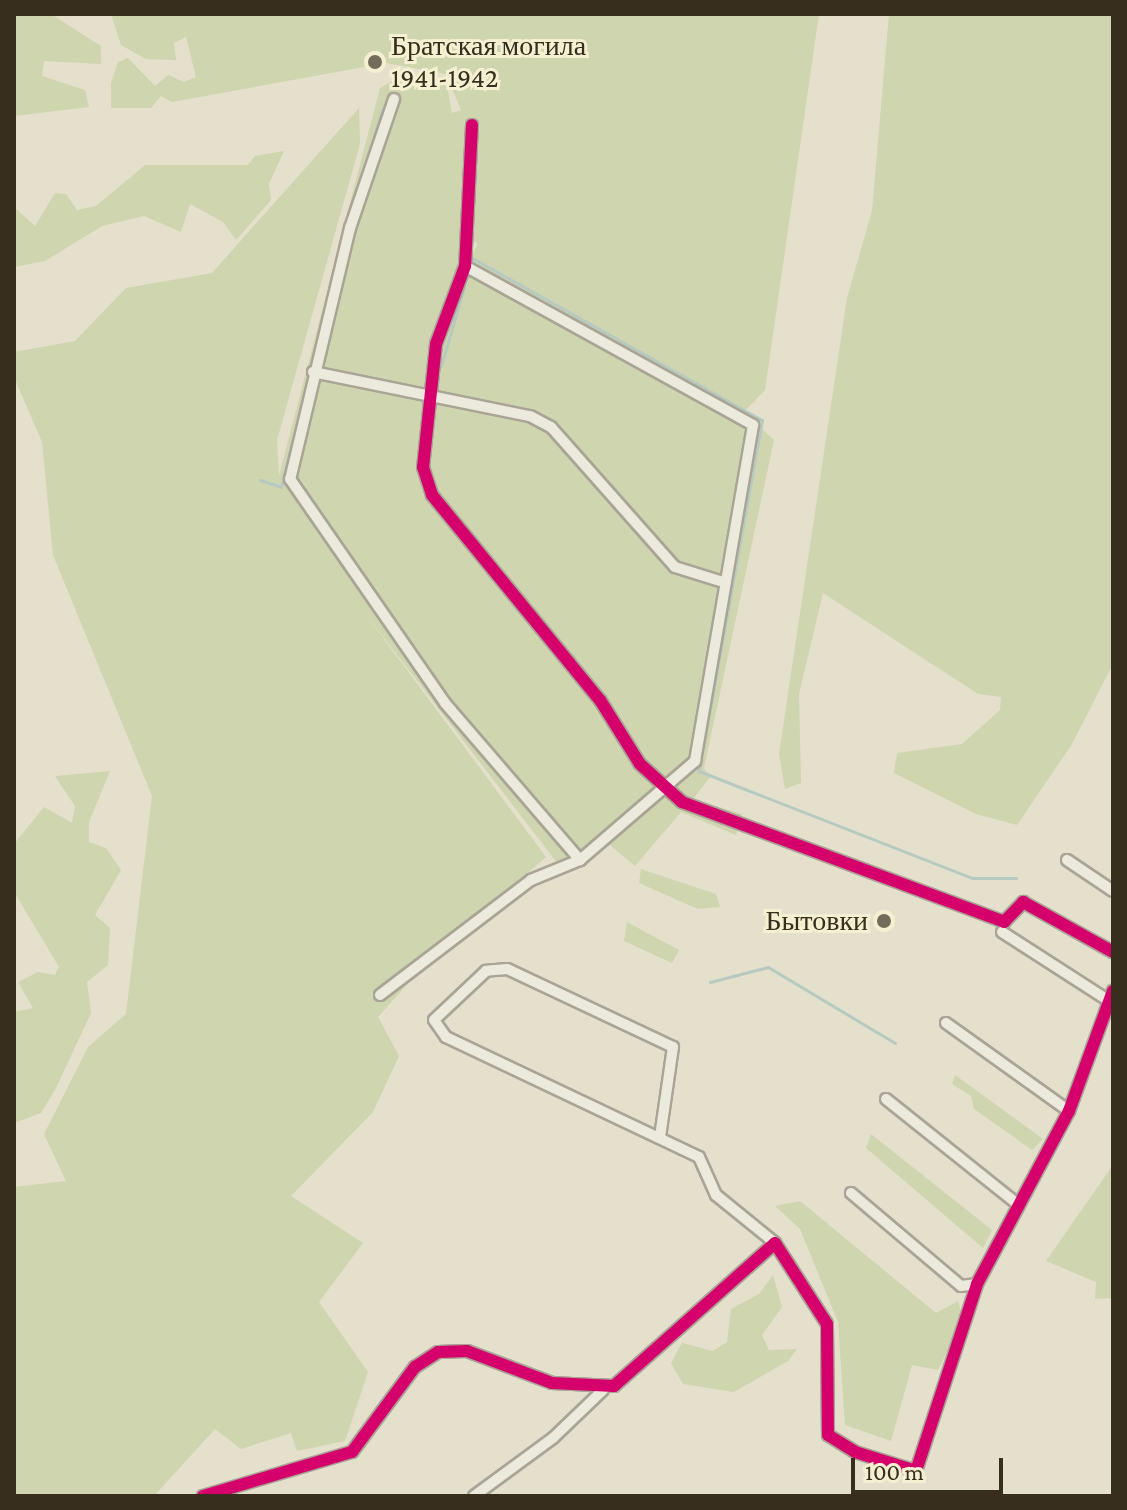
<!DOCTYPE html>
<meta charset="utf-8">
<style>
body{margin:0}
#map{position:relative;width:1127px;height:1510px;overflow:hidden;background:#e4e0cc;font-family:"Crimson Pro",serif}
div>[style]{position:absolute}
.green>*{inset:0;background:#cfd5ae}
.stream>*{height:3px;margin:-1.5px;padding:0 1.5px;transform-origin:1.5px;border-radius:1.5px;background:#b7cac1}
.roads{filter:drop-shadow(2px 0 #a9a495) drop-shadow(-2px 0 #a9a495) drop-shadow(0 2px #a9a495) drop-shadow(0 -2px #a9a495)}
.minor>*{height:10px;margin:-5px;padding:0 5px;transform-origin:5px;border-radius:5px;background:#ece9dd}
.cycleway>*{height:12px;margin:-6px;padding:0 6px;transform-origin:6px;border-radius:6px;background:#d6006c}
.dots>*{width:22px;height:22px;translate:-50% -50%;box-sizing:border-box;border:4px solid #f5f0d1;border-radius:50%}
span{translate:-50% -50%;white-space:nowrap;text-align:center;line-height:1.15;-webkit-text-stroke:6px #f5f0d1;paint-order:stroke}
.poi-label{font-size:28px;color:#372e1d}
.left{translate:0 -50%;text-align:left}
.right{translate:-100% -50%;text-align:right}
.frame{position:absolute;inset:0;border:16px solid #372e1d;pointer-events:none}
.scale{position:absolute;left:851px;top:1458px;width:152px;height:36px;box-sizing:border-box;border:4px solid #372e1d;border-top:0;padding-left:10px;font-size:24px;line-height:28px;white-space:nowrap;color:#372e1d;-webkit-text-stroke:6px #f5f0d1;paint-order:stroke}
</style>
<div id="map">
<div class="green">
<div style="clip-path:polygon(14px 14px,51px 14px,101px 46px,101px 64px,44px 61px,42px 76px,85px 90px,89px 107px,14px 116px)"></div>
<div style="clip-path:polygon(evenodd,111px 14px,819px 14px,765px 390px,744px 412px,774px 440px,704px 768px,710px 777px,693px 799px,742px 814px,736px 835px,681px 812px,635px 866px,605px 841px,565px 873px,358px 604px,546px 857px,436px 952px,378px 1017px,399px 1056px,373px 1112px,291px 1196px,363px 1243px,319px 1302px,368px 1372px,345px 1441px,297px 1451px,291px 1433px,241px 1449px,215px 1429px,154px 1496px,14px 1496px,14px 1187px,66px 1181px,44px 1134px,88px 1047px,126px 1014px,152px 796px,53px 555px,42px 442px,14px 377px,14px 352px,75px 341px,126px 288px,212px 273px,359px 108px,360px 144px,277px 440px,279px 476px,380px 88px,394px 80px,447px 86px,452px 113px,461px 110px,446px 74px,386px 63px,172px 102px,161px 96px,151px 108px,111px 108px,111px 83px,118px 62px,128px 58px,155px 86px,168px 75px,184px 82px,196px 77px,186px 37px,174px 43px,176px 60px,146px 59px,121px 45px,111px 14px,465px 234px,478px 244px,467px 264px,705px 392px,462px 270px,465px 234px)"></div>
<div style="clip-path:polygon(889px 14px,1113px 14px,1113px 664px,1072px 744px,1017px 825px,976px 814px,894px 773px,897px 753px,962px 744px,1000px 710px,1001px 697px,978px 694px,823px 593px,799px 694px,801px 783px,785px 789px,779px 754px,847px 298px,872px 211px)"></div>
<div style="clip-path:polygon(284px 151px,269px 184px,271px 200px,236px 240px,223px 222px,190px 204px,181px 232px,144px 216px,102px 226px,45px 261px,14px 267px,14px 207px,35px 226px,55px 193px,66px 194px,77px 210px,96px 206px,145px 165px,248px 165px,255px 156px)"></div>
<div style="clip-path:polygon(110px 771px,89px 822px,89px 842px,106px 848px,121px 870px,95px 915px,110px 928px,108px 965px,87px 982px,91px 1013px,55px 1090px,41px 1113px,14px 1123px,14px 1012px,33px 1008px,18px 982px,38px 972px,55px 975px,59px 967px,14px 892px,14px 844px,44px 807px,72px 823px,75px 806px,55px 776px)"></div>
<div style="clip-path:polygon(641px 869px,716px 894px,720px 907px,698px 909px,639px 883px)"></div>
<div style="clip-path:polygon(627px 922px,679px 950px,672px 963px,624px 941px)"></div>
<div style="clip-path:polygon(955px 1075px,1043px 1139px,1032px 1150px,974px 1109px,971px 1096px,952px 1084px)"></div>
<div style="clip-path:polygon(871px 1134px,992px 1230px,983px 1248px,866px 1148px)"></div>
<div style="clip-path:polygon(1113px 1165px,1113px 1298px,1095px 1299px,1096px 1282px,1046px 1261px)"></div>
<div style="clip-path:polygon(800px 1201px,936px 1313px,958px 1301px,963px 1319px,938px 1370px,912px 1365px,891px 1441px,845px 1425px,838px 1322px,800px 1229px,775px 1206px)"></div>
<div style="clip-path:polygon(773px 1275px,782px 1307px,762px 1335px,769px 1350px,797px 1349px,788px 1361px,734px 1392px,683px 1384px,671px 1363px,682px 1343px,713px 1351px,727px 1342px,731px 1309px,759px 1294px)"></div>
</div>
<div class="stream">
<div style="left:359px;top:188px;width:81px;rotate:-73.6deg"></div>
<div style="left:472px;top:258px;width:332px;rotate:29.2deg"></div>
<div style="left:762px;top:420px;width:357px;rotate:100.2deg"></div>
<div style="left:699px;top:771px;width:293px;rotate:21.4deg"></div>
<div style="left:972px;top:878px;width:44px"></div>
<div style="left:441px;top:366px;width:82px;rotate:-73.8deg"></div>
<div style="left:260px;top:480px;width:22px;rotate:18deg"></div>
<div style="left:281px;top:487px;width:241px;rotate:-76.1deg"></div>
<div style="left:710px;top:982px;width:60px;rotate:-14.5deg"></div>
<div style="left:768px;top:967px;width:148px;rotate:30.9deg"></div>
</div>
<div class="roads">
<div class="minor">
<div style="left:394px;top:99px;width:136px;rotate:108.8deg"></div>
<div style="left:350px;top:228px;width:258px;rotate:103.4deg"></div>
<div style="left:290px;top:479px;width:272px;rotate:55.3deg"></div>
<div style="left:445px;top:703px;width:207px;rotate:49.3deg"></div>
<div style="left:472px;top:125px;width:141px;rotate:92.8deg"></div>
<div style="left:465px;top:266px;width:83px;rotate:110.4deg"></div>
<div style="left:436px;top:344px;width:124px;rotate:96deg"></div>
<div style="left:423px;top:467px;width:29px;rotate:72deg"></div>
<div style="left:432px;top:495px;width:265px;rotate:50.7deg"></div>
<div style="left:600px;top:700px;width:75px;rotate:58deg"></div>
<div style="left:640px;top:764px;width:57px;rotate:42.1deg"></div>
<div style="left:682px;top:802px;width:344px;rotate:20.4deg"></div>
<div style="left:1004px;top:922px;width:28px;rotate:-46deg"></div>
<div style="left:1023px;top:902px;width:103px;rotate:29.1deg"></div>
<div style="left:313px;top:372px;width:221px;rotate:11.5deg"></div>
<div style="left:530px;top:416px;width:24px;rotate:28deg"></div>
<div style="left:551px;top:427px;width:187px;rotate:48.5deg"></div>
<div style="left:675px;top:567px;width:53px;rotate:17.4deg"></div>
<div style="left:1067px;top:860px;width:55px;rotate:34deg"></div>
<div style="left:1002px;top:932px;width:127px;rotate:32.8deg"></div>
<div style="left:380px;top:995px;width:190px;rotate:-37.3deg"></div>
<div style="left:531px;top:880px;width:53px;rotate:-22.2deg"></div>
<div style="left:580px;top:860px;width:152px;rotate:-40.7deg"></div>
<div style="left:695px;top:761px;width:341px;rotate:-80.2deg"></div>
<div style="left:753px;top:425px;width:329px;rotate:-151.1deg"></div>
<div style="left:946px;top:1023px;width:151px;rotate:35.6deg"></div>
<div style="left:886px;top:1099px;width:170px;rotate:38.6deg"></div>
<div style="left:660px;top:1137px;width:91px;rotate:-81.8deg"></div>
<div style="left:673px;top:1047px;width:183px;rotate:-154.8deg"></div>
<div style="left:507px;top:969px;width:21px;rotate:175deg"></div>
<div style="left:486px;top:971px;width:71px;rotate:136.7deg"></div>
<div style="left:434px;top:1020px;width:21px;rotate:55deg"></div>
<div style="left:446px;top:1037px;width:280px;rotate:25.4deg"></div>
<div style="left:699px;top:1157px;width:42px;rotate:65.9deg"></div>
<div style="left:716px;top:1195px;width:76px;rotate:39.1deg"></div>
<div style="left:851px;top:1193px;width:144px;rotate:40.2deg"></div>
<div style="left:961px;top:1286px;width:16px;rotate:-7deg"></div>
<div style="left:203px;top:1496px;width:155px;rotate:-16.5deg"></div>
<div style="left:352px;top:1452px;width:106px;rotate:-53.5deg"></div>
<div style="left:415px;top:1367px;width:27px;rotate:-33deg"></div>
<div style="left:438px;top:1352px;width:29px;rotate:-2deg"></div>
<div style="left:467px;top:1351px;width:91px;rotate:20.6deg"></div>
<div style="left:552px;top:1383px;width:62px;rotate:2.8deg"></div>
<div style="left:614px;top:1386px;width:215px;rotate:-41.6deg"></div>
<div style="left:775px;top:1243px;width:96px;rotate:57.3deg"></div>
<div style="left:827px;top:1324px;width:111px;rotate:89.5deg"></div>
<div style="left:828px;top:1435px;width:32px;rotate:32deg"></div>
<div style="left:855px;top:1452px;width:64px;rotate:17.3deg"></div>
<div style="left:916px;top:1471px;width:197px;rotate:-71.9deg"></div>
<div style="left:977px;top:1284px;width:196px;rotate:-62deg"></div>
<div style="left:1069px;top:1111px;width:128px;rotate:-69.9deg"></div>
<div style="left:474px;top:1496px;width:98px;rotate:-36.3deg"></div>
<div style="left:553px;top:1438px;width:69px;rotate:-43.8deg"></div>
</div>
</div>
<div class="cycleway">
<div style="left:472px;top:125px;width:141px;rotate:92.8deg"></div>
<div style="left:465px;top:266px;width:83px;rotate:110.4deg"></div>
<div style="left:436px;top:344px;width:124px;rotate:96deg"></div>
<div style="left:423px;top:467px;width:29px;rotate:72deg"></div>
<div style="left:432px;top:495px;width:265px;rotate:50.7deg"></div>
<div style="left:600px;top:700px;width:75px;rotate:58deg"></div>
<div style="left:640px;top:764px;width:57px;rotate:42.1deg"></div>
<div style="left:682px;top:802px;width:344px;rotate:20.4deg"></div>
<div style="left:1004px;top:922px;width:28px;rotate:-46deg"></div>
<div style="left:1023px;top:902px;width:103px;rotate:29.1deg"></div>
<div style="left:203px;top:1496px;width:155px;rotate:-16.5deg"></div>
<div style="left:352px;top:1452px;width:106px;rotate:-53.5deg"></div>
<div style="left:415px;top:1367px;width:27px;rotate:-33deg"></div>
<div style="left:438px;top:1352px;width:29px;rotate:-2deg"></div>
<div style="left:467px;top:1351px;width:91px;rotate:20.6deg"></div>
<div style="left:552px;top:1383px;width:62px;rotate:2.8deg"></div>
<div style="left:614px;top:1386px;width:215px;rotate:-41.6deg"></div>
<div style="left:775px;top:1243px;width:96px;rotate:57.3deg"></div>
<div style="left:827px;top:1324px;width:111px;rotate:89.5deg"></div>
<div style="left:828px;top:1435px;width:32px;rotate:32deg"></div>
<div style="left:855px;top:1452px;width:64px;rotate:17.3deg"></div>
<div style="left:916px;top:1471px;width:197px;rotate:-71.9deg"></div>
<div style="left:977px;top:1284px;width:196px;rotate:-62deg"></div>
<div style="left:1069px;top:1111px;width:128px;rotate:-69.9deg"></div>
</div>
<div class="dots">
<div style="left:375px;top:62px;background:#746c5a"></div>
<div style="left:884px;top:921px;background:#746c5a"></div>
</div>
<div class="poi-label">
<span class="left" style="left:391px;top:62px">Братская могила<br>1941-1942</span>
<span class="right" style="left:868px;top:921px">Бытовки</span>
</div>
<div class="frame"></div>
<div class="scale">100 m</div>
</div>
